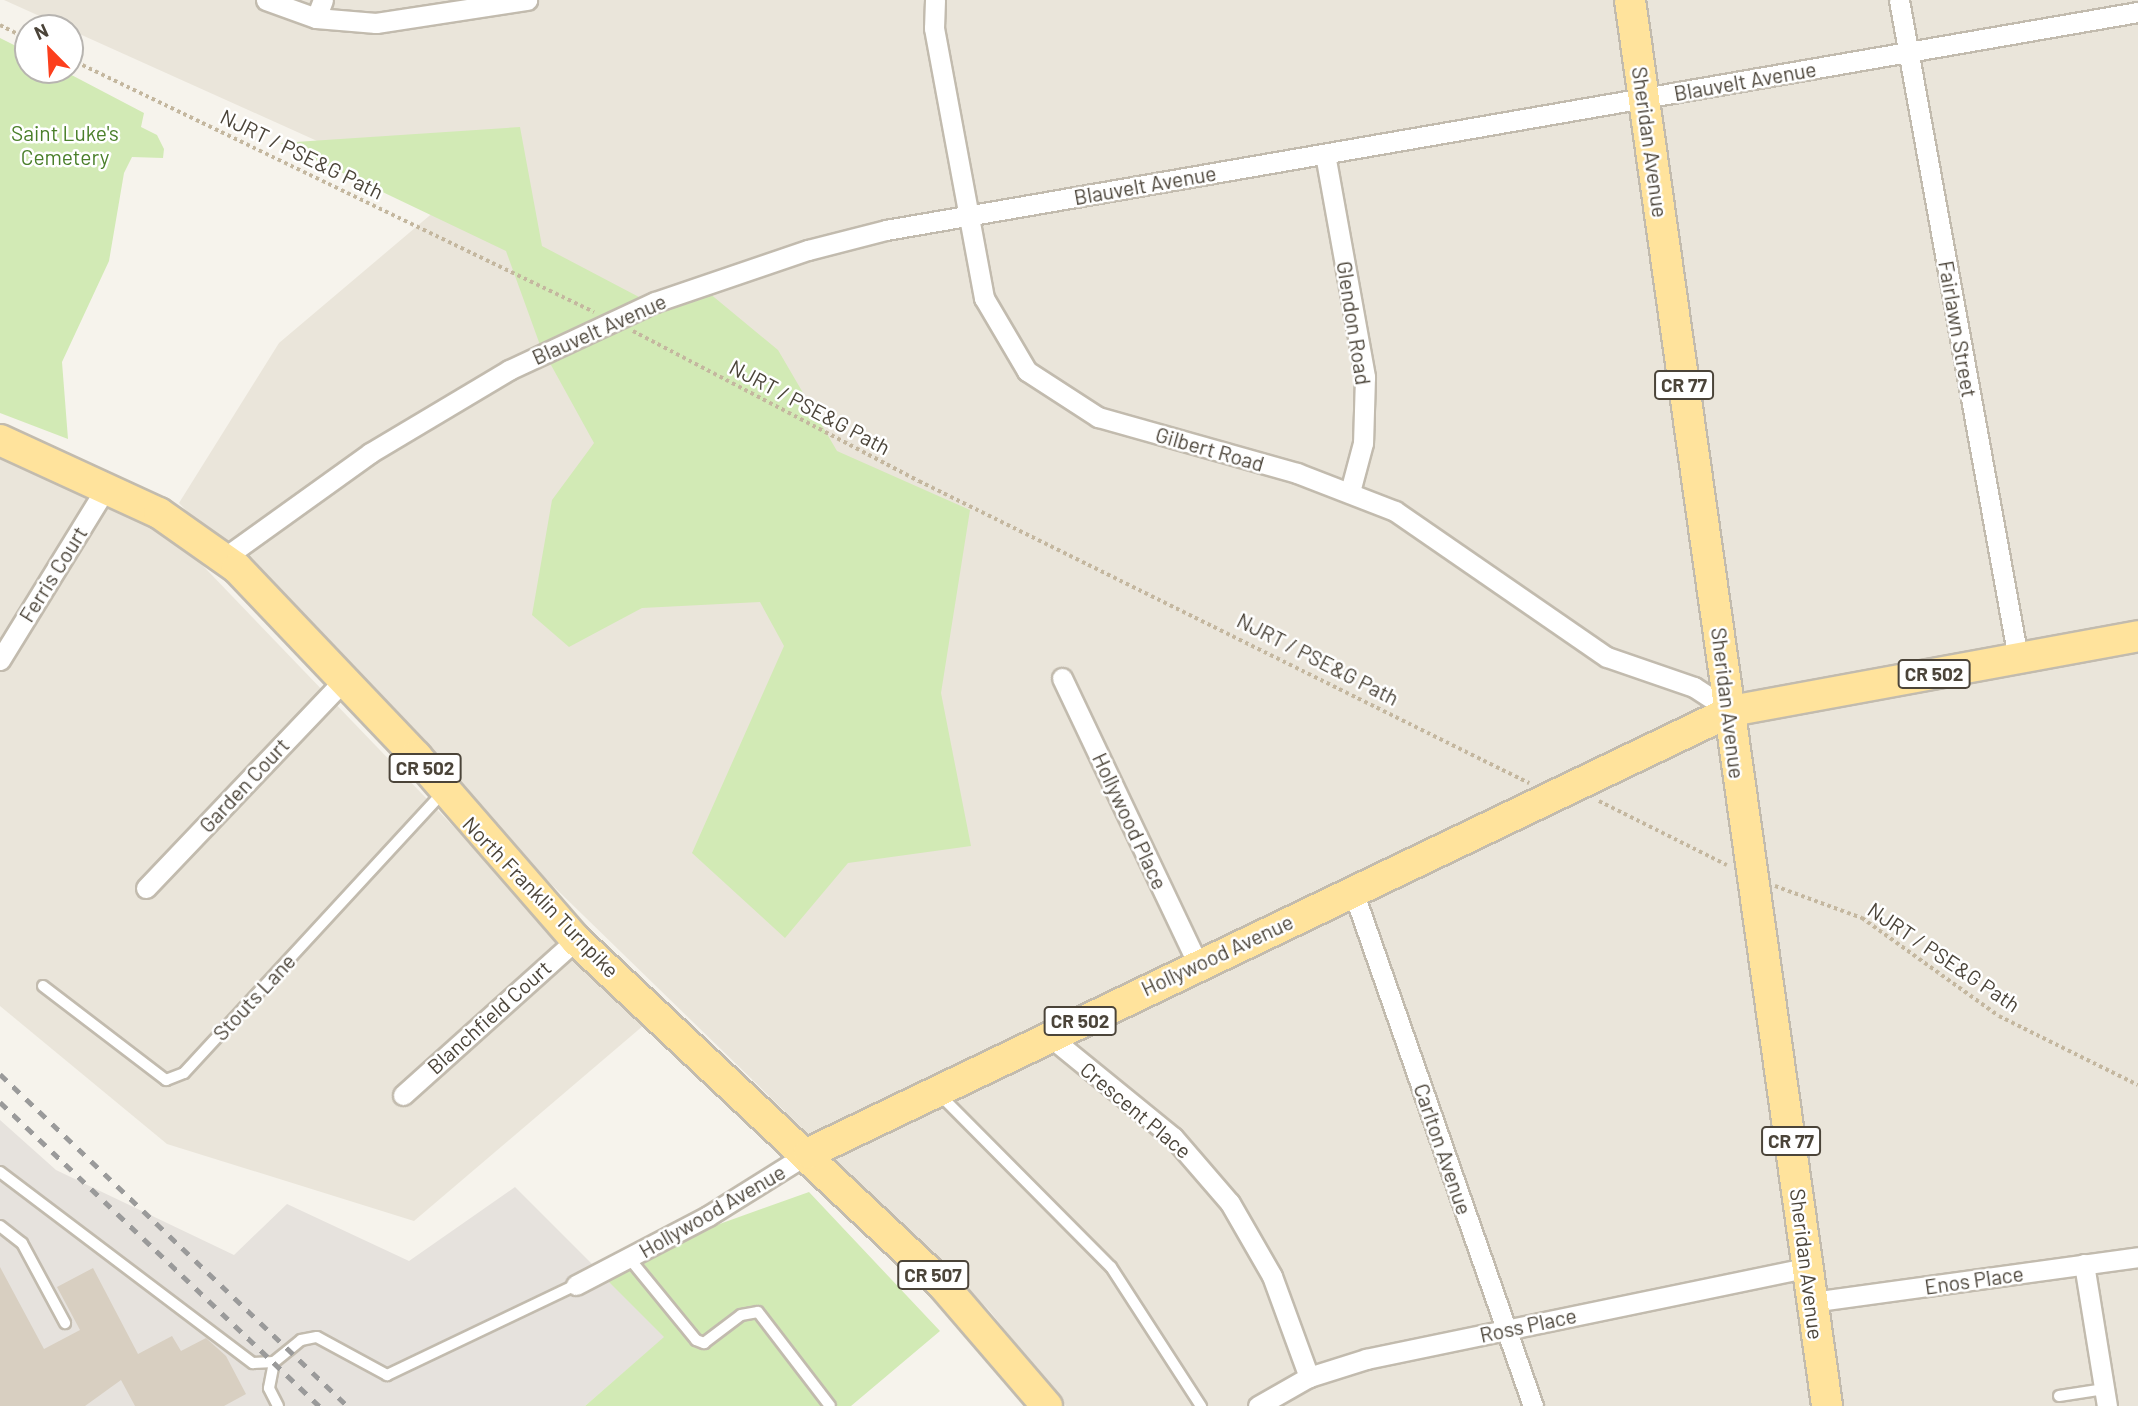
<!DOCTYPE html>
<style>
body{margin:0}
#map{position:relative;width:2138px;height:1406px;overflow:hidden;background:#f6f3ec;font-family:Barlow,sans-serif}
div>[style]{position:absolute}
.residential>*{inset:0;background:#eae5da}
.industrial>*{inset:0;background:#e6e2dd}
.green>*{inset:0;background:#d2eab5}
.building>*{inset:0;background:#d8cfc1}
.path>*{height:3.5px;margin-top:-1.75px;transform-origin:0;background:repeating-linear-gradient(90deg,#c4b79f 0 3.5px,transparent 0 7px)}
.roads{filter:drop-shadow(2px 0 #c2bbae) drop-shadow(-2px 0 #c2bbae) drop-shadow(0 2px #c2bbae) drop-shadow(0 -2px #c2bbae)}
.lane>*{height:10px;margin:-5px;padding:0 5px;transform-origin:5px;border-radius:5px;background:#fff}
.street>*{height:19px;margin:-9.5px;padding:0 9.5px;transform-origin:9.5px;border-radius:9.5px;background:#fff}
.primary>*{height:30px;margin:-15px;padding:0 15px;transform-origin:15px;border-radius:15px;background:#ffe39c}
.rail>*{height:5px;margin-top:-2.5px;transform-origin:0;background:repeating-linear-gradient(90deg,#9a9a9a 0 9px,transparent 0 18px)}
span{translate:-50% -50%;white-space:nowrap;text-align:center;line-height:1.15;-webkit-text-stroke:5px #fff;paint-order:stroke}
.shield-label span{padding:2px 5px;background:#fff;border:2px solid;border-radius:5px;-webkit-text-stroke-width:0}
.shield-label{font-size:19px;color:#4b4439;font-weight:700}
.street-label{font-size:21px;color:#4b4439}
.park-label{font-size:21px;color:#4a7f2a}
.north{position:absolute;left:14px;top:14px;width:70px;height:70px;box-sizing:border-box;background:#fff;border:2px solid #b7b4b0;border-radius:50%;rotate:336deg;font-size:19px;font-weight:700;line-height:28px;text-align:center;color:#4b4439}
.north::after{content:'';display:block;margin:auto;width:24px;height:32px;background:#fc3f1d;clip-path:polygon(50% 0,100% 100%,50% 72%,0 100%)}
</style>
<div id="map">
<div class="residential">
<div style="clip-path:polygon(4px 0,2138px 0,2138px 1406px,1066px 1406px,989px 1310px,511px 845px,179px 503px,279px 343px,448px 200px)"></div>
<div style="clip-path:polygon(0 449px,159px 520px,644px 1025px,414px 1221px,167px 1144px,0 1006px)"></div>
</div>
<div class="industrial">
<div style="clip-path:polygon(0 1120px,56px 1170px,234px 1255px,287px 1204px,409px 1261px,515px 1187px,665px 1337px,585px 1406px,0 1406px)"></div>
</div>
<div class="green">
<div style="clip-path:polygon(0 38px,28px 52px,28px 70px,62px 70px,144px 113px,141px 127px,157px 135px,164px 149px,163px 158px,132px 157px,124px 173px,109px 261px,62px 362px,68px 439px,0 413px)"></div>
<div style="clip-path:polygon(520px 127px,542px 246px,639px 297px,697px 283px,778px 350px,837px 451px,970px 510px,941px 693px,971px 846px,848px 863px,785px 938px,692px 853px,784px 646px,760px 602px,642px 608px,569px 647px,532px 615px,552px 500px,594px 443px,540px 345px,506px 251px,280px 143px)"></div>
<div style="clip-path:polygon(809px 1192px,940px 1331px,851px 1406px,585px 1406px,664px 1337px,607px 1280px,700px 1231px)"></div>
</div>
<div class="building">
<div style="clip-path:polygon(0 1267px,44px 1349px,80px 1330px,57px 1287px,93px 1268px,138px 1354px,172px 1336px,181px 1351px,206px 1338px,226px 1356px,246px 1394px,224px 1406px,135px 1406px,121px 1380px,85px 1406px,0 1406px)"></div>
</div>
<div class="path">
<div style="left:0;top:25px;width:31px;rotate:27deg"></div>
<div style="left:70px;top:59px;width:582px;rotate:25.77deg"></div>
<div style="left:633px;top:331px;width:323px;rotate:27.7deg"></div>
<div style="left:919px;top:481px;width:681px;rotate:26.34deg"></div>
<div style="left:1599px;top:801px;width:143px;rotate:26.6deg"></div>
<div style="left:1775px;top:886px;width:93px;rotate:20.2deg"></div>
<div style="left:1862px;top:918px;width:168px;rotate:35.6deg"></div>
<div style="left:1999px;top:1016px;width:155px;rotate:26.4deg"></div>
</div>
<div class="roads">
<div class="lane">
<div style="left:43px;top:986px;width:155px;rotate:37.4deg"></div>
<div style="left:166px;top:1080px;width:19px;rotate:-21deg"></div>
<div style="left:184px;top:1073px;width:381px;rotate:-47.3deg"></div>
<div style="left:939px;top:1094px;width:244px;rotate:45.2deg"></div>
<div style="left:1111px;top:1267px;width:166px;rotate:57.1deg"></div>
<div style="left:0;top:1172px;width:317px;rotate:37.1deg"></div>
<div style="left:253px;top:1363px;width:21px;rotate:-3deg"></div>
<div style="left:0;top:1226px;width:28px;rotate:38deg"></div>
<div style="left:22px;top:1243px;width:91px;rotate:61.7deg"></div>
<div style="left:629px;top:1258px;width:106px;rotate:50.7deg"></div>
<div style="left:696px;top:1340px;width:9px;rotate:21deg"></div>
<div style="left:704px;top:1343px;width:46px;rotate:-37.1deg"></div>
<div style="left:741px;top:1315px;width:17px;rotate:-10deg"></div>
<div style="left:758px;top:1312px;width:118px;rotate:52.5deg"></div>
<div style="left:2059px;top:1396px;width:46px;rotate:-8.8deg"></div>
<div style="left:278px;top:1406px;width:20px;rotate:-117deg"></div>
<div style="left:269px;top:1388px;width:26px;rotate:-79deg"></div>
<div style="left:274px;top:1362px;width:35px;rotate:-39deg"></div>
<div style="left:301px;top:1340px;width:16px;rotate:-11deg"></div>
<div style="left:317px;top:1337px;width:80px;rotate:28.5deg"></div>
<div style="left:387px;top:1375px;width:209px;rotate:-25.5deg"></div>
</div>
<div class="street">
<div style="left:266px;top:0;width:53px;rotate:19.8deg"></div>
<div style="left:316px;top:18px;width:60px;rotate:4.8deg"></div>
<div style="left:376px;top:23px;width:153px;rotate:-8.7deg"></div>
<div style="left:935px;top:0;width:28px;rotate:92deg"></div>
<div style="left:934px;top:28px;width:275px;rotate:79.5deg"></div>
<div style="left:984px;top:298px;width:85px;rotate:59.5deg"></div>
<div style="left:1027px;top:371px;width:85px;rotate:32.9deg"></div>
<div style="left:1098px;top:417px;width:207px;rotate:15.7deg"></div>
<div style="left:1297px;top:473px;width:105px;rotate:21.2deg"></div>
<div style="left:1395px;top:511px;width:257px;rotate:34.6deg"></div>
<div style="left:1607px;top:657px;width:92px;rotate:19deg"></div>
<div style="left:1694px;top:687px;width:44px;rotate:33deg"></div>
<div style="left:1899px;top:0;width:669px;rotate:79.75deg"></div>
<div style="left:316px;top:18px;width:19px;rotate:-69deg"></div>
<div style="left:1325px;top:154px;width:227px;rotate:79.8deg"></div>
<div style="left:1365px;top:377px;width:66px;rotate:91.7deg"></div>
<div style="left:1363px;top:443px;width:51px;rotate:104.9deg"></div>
<div style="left:224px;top:558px;width:180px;rotate:-35.7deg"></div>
<div style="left:370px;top:453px;width:162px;rotate:-30.8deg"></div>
<div style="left:509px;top:370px;width:161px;rotate:-25deg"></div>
<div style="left:655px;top:302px;width:162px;rotate:-18.8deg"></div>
<div style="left:808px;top:250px;width:81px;rotate:-14.4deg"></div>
<div style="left:886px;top:230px;width:1271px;rotate:-9.88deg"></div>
<div style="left:0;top:660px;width:202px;rotate:-58.4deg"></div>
<div style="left:1062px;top:678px;width:317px;rotate:64.6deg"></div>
<div style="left:146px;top:888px;width:284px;rotate:-46.4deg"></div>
<div style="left:1353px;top:891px;width:546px;rotate:70.73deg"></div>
<div style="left:1049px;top:1036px;width:160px;rotate:39.2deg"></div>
<div style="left:1173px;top:1137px;width:87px;rotate:49.2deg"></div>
<div style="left:1230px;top:1203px;width:84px;rotate:60.1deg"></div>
<div style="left:1272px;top:1276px;width:108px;rotate:69.9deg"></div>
<div style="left:403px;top:1095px;width:232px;rotate:-41.9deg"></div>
<div style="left:2084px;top:1264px;width:144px;rotate:80.8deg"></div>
<div style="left:576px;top:1285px;width:149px;rotate:-27.6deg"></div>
<div style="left:708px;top:1216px;width:119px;rotate:-32deg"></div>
<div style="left:1811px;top:1302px;width:330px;rotate:-7.8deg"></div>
<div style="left:1258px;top:1406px;width:59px;rotate:-29.6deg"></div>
<div style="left:1309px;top:1377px;width:60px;rotate:-17.5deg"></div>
<div style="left:1366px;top:1359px;width:450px;rotate:-11.7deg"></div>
</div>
<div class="primary">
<div style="left:1630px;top:0;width:1420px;rotate:82.02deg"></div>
<div style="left:0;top:440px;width:175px;rotate:24.7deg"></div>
<div style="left:159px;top:513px;width:95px;rotate:35.2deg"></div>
<div style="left:237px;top:568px;width:260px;rotate:46.4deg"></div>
<div style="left:416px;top:756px;width:244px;rotate:49deg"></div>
<div style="left:576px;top:940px;width:502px;rotate:43.23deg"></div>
<div style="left:942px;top:1284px;width:161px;rotate:49.3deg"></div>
<div style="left:809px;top:1153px;width:1022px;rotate:-25.61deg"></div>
<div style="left:1731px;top:711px;width:414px;rotate:-10.4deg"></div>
</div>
</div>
<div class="rail">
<div style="left:0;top:1074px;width:481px;rotate:43.7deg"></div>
<div style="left:0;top:1102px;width:441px;rotate:43.6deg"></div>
</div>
<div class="shield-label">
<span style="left:1684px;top:385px">CR 77</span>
<span style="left:1934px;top:674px">CR 502</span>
<span style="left:425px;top:768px">CR 502</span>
<span style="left:1080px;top:1021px">CR 502</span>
<span style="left:1791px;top:1141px">CR 77</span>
<span style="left:933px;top:1275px">CR 507</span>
</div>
<div class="street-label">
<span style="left:1745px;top:81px;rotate:-10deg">Blauvelt Avenue</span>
<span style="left:1650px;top:142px;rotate:82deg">Sheridan Avenue</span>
<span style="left:302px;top:154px;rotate:26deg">NJRT / PSE&amp;G Path</span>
<span style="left:1145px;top:185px;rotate:-10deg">Blauvelt Avenue</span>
<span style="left:1354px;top:323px;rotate:81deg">Glendon Road</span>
<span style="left:599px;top:329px;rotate:-24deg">Blauvelt Avenue</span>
<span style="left:1958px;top:329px;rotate:80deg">Fairlawn Street</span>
<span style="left:810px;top:407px;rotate:28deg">NJRT / PSE&amp;G Path</span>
<span style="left:1210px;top:449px;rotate:16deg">Gilbert Road</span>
<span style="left:53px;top:574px;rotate:-58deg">Ferris Court</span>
<span style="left:1318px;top:659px;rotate:27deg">NJRT / PSE&amp;G Path</span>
<span style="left:1728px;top:703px;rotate:83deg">Sheridan Avenue</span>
<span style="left:244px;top:785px;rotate:-47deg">Garden Court</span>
<span style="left:1130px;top:821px;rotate:65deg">Hollywood Place</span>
<span style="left:541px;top:897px;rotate:46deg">North Franklin Turnpike</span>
<span style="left:1217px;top:955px;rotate:-25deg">Hollywood Avenue</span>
<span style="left:1944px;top:957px;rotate:34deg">NJRT / PSE&amp;G Path</span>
<span style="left:254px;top:997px;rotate:-47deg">Stouts Lane</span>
<span style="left:489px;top:1017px;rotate:-42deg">Blanchfield Court</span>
<span style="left:1136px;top:1110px;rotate:40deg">Crescent Place</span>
<span style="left:1443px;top:1149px;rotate:71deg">Carlton Avenue</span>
<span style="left:712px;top:1211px;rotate:-30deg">Hollywood Avenue</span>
<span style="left:1807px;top:1264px;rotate:83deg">Sheridan Avenue</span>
<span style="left:1974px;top:1280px;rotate:-8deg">Enos Place</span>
<span style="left:1528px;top:1325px;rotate:-12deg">Ross Place</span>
</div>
<div class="park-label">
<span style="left:65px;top:145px">Saint Luke's<br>Cemetery</span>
</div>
<div class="north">N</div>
</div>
